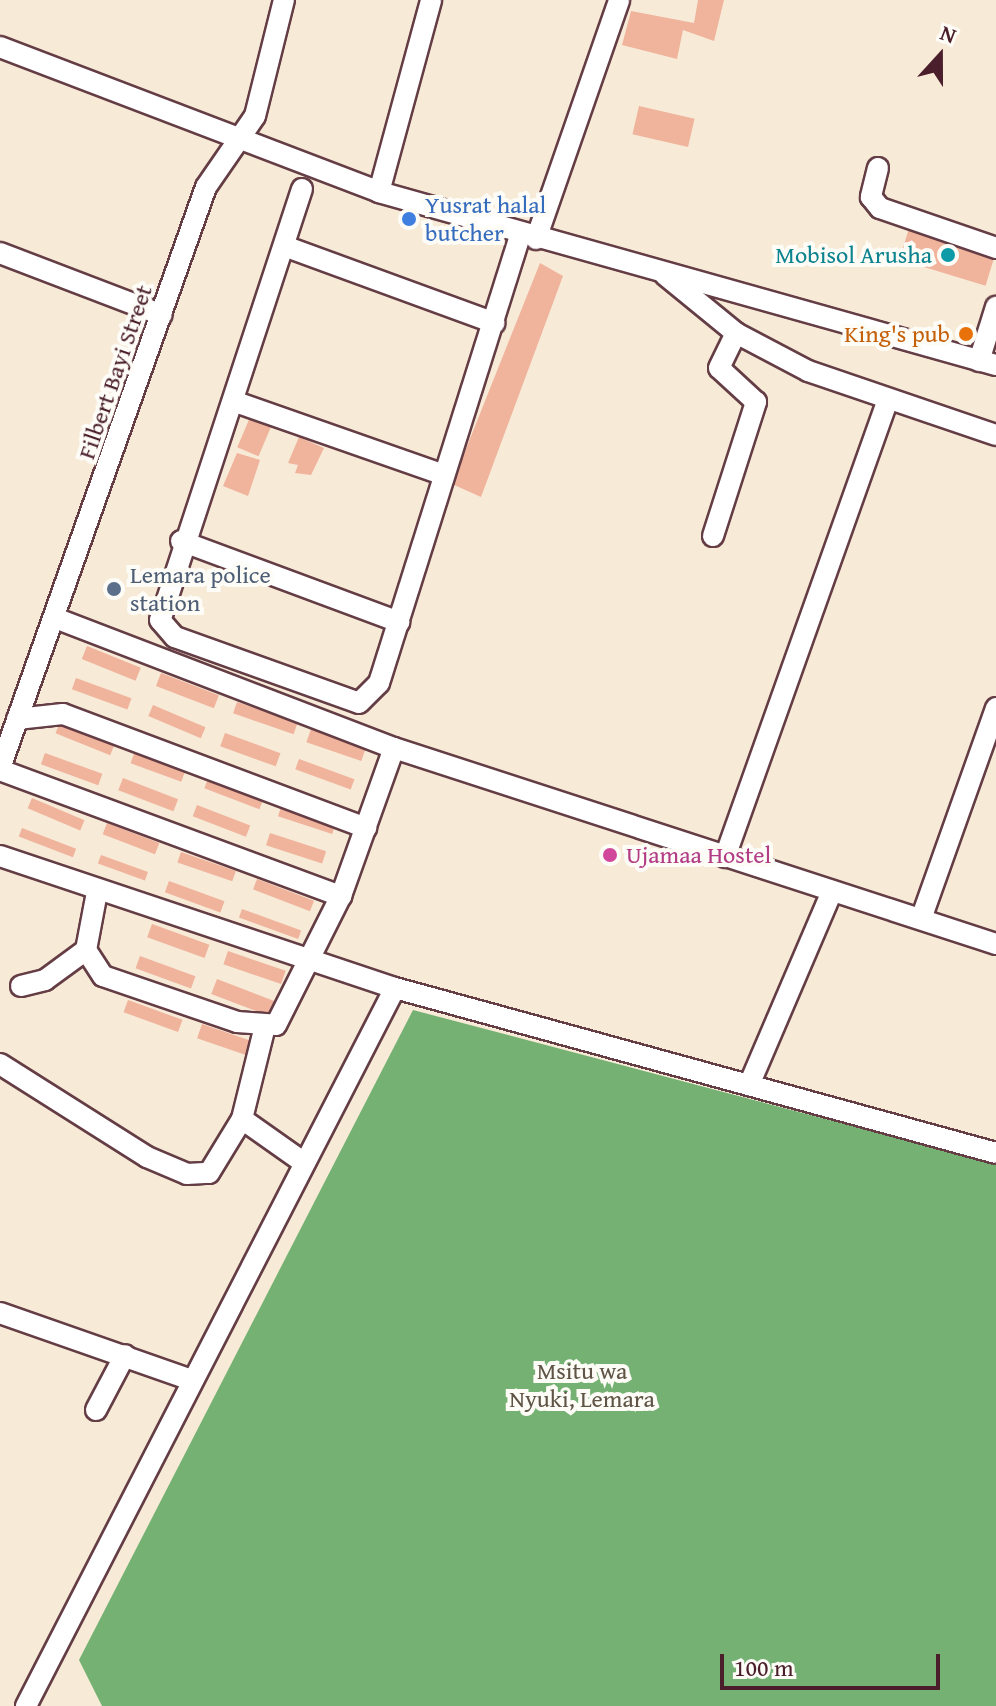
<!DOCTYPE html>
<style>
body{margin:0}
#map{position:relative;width:996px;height:1706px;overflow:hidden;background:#f7ead7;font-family:"Gentium Book Plus",serif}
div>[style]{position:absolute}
.forest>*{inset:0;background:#74b172}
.building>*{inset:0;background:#f0b39c;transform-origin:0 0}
.roads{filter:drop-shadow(2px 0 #643d45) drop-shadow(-2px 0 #643d45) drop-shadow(0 2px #643d45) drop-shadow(0 -2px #643d45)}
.minor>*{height:20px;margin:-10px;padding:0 10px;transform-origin:10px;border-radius:10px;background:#fff}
.dots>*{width:22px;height:22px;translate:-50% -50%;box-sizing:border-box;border:4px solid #fdfcf7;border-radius:50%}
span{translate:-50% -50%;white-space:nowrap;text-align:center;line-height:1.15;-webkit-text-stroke:8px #fdfcf7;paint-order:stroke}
.shop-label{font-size:24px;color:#366cbe}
.left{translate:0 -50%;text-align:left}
.culture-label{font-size:24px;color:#0d838f}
.right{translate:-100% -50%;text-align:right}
.food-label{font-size:24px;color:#c56008}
.street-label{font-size:24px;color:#4a1f2b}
.service-label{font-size:24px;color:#4e5e75}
.hotel-label{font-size:24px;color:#b23c85}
.park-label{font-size:24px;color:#5f5446}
.north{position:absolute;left:900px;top:16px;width:80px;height:80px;-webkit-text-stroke:6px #fdfcf7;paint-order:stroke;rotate:21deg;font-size:22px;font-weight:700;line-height:32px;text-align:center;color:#4a1f2b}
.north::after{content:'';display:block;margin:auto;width:28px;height:36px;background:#4a1f2b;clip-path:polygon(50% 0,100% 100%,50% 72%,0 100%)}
.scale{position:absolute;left:720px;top:1654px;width:220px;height:36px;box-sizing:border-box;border:4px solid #4a1f2b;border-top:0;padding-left:10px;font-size:24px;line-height:28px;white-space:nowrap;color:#4a1f2b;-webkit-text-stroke:6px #fdfcf7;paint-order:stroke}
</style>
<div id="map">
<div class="forest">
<div style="clip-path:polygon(413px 1010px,996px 1164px,996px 1706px,102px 1706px,79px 1660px)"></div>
</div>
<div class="building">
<div style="clip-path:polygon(698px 0,724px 0,714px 41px,683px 30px,677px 59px,622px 45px,631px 11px,694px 23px)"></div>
<div style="left:639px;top:106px;width:57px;height:29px;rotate:13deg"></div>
<div style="left:910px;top:225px;width:90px;height:36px;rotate:17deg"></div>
<div style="clip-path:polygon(540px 263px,563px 276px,481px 497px,452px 484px)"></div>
<div style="left:251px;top:415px;width:23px;height:35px;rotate:23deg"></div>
<div style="clip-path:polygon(299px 437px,324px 448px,311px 475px,295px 473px,298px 465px,288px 463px)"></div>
<div style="clip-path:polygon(237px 453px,260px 460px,248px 496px,223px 486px)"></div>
<div style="left:87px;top:646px;width:58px;height:14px;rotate:22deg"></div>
<div style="left:161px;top:673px;width:62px;height:14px;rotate:21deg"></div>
<div style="left:76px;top:678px;width:59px;height:12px;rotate:20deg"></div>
<div style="left:237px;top:702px;width:64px;height:12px;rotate:19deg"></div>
<div style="left:153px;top:705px;width:57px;height:12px;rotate:23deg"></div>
<div style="left:60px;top:722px;width:59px;height:12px;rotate:22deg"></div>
<div style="left:311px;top:729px;width:58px;height:14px;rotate:19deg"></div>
<div style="left:225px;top:733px;width:59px;height:14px;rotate:20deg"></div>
<div style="left:135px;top:751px;width:54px;height:13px;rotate:20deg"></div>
<div style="left:45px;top:753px;width:61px;height:12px;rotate:20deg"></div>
<div style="left:299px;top:759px;width:59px;height:11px;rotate:20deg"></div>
<div style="left:209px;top:776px;width:59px;height:13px;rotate:21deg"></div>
<div style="left:123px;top:778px;width:59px;height:13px;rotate:21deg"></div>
<div style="left:32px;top:798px;width:57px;height:11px;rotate:23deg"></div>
<div style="left:282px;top:804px;width:57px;height:13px;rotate:18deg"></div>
<div style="left:197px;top:805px;width:57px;height:12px;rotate:21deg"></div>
<div style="left:107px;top:823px;width:56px;height:12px;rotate:21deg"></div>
<div style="left:22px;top:828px;width:58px;height:9px;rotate:21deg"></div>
<div style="left:270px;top:833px;width:59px;height:13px;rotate:18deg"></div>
<div style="left:181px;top:852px;width:58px;height:11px;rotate:19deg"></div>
<div style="left:101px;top:855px;width:50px;height:9px;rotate:20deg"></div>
<div style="left:257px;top:879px;width:61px;height:11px;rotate:21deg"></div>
<div style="left:169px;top:881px;width:59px;height:12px;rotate:20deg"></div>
<div style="left:242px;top:909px;width:63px;height:9px;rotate:20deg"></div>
<div style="left:152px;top:924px;width:61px;height:14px;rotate:20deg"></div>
<div style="left:228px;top:951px;width:61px;height:14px;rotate:19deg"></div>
<div style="left:140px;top:956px;width:59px;height:13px;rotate:20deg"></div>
<div style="left:217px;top:979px;width:64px;height:16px;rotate:21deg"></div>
<div style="left:128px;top:1000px;width:58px;height:13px;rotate:20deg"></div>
<div style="left:202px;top:1024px;width:60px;height:15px;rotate:19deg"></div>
</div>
<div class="roads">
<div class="minor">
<div style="left:0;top:47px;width:406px;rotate:20.9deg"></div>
<div style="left:379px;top:192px;width:641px;rotate:15.66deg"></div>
<div style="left:878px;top:168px;width:30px;rotate:104deg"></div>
<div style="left:871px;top:197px;width:14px;rotate:51deg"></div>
<div style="left:880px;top:208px;width:123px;rotate:19deg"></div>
<div style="left:302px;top:189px;width:454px;rotate:108.2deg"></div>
<div style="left:160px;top:620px;width:23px;rotate:49deg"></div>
<div style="left:175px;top:637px;width:195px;rotate:19.7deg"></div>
<div style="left:359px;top:703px;width:28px;rotate:-45deg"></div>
<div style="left:379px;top:683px;width:471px;rotate:-72.5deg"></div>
<div style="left:379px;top:192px;width:199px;rotate:-74.8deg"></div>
<div style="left:536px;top:239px;width:253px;rotate:-70.8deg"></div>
<div style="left:287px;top:247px;width:221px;rotate:20.1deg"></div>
<div style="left:0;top:253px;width:173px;rotate:20.9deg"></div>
<div style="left:665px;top:275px;width:92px;rotate:39.2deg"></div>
<div style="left:736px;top:333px;width:81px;rotate:27.8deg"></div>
<div style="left:808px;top:371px;width:199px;rotate:18.8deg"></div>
<div style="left:979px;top:361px;width:57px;rotate:-72.5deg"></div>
<div style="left:233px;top:401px;width:221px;rotate:19.3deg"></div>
<div style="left:713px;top:536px;width:141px;rotate:-72.2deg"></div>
<div style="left:756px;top:402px;width:50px;rotate:-137.4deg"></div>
<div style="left:719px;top:368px;width:39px;rotate:-64deg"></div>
<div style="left:181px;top:541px;width:233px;rotate:20.4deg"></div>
<div style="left:55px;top:618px;width:363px;rotate:21deg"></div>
<div style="left:394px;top:748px;width:633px;rotate:18.03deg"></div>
<div style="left:17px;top:719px;width:46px;rotate:-6.2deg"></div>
<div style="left:63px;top:714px;width:324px;rotate:20.6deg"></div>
<div style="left:0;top:768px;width:616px;rotate:-70.48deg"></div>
<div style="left:206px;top:187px;width:86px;rotate:-55.4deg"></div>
<div style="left:255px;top:116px;width:120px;rotate:-76deg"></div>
<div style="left:0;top:770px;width:364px;rotate:20.3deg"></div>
<div style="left:0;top:856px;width:416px;rotate:18.5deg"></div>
<div style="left:395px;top:988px;width:623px;rotate:15.35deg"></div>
<div style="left:725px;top:857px;width:482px;rotate:-70.4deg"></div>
<div style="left:97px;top:892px;width:59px;rotate:100.7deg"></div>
<div style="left:86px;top:950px;width:31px;rotate:57deg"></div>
<div style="left:103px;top:976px;width:142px;rotate:18.9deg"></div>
<div style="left:237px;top:1022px;width:39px;rotate:4deg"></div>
<div style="left:276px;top:1025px;width:144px;rotate:-63.3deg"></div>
<div style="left:341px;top:896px;width:157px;rotate:-70.3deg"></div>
<div style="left:921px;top:919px;width:224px;rotate:-70.4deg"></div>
<div style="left:21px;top:986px;width:25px;rotate:-14deg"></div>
<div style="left:45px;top:980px;width:51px;rotate:-36.2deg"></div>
<div style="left:265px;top:1026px;width:96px;rotate:103.9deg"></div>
<div style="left:242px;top:1119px;width:75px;rotate:35.2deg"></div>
<div style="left:0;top:1064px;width:174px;rotate:32.3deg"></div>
<div style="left:147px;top:1157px;width:43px;rotate:23deg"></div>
<div style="left:187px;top:1174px;width:22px;rotate:-3deg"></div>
<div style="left:209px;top:1173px;width:63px;rotate:-58.6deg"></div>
<div style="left:749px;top:1085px;width:211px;rotate:-66.8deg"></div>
<div style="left:0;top:1313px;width:199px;rotate:19.3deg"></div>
<div style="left:96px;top:1410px;width:62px;rotate:-62.2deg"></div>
<div style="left:26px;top:1706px;width:807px;rotate:-62.8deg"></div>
</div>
</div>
<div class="dots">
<div style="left:409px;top:219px;background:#3f7fe0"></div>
<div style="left:948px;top:255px;background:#0f9aa8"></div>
<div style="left:966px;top:334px;background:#e8710a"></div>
<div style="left:114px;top:589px;background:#5c6f8a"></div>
<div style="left:610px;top:855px;background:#d1479c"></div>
</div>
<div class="shop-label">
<span class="left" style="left:425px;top:219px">Yusrat halal<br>butcher</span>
</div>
<div class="culture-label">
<span class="right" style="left:932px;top:255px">Mobisol Arusha</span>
</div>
<div class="food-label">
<span class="right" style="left:950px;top:334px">King's pub</span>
</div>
<div class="street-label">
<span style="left:115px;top:372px;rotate:-71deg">Filbert Bayi Street</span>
</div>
<div class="service-label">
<span class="left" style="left:130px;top:589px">Lemara police<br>station</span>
</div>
<div class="hotel-label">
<span class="left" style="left:626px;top:855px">Ujamaa Hostel</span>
</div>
<div class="park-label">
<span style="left:582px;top:1385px">Msitu wa<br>Nyuki, Lemara</span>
</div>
<div class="north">N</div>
<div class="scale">100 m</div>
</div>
